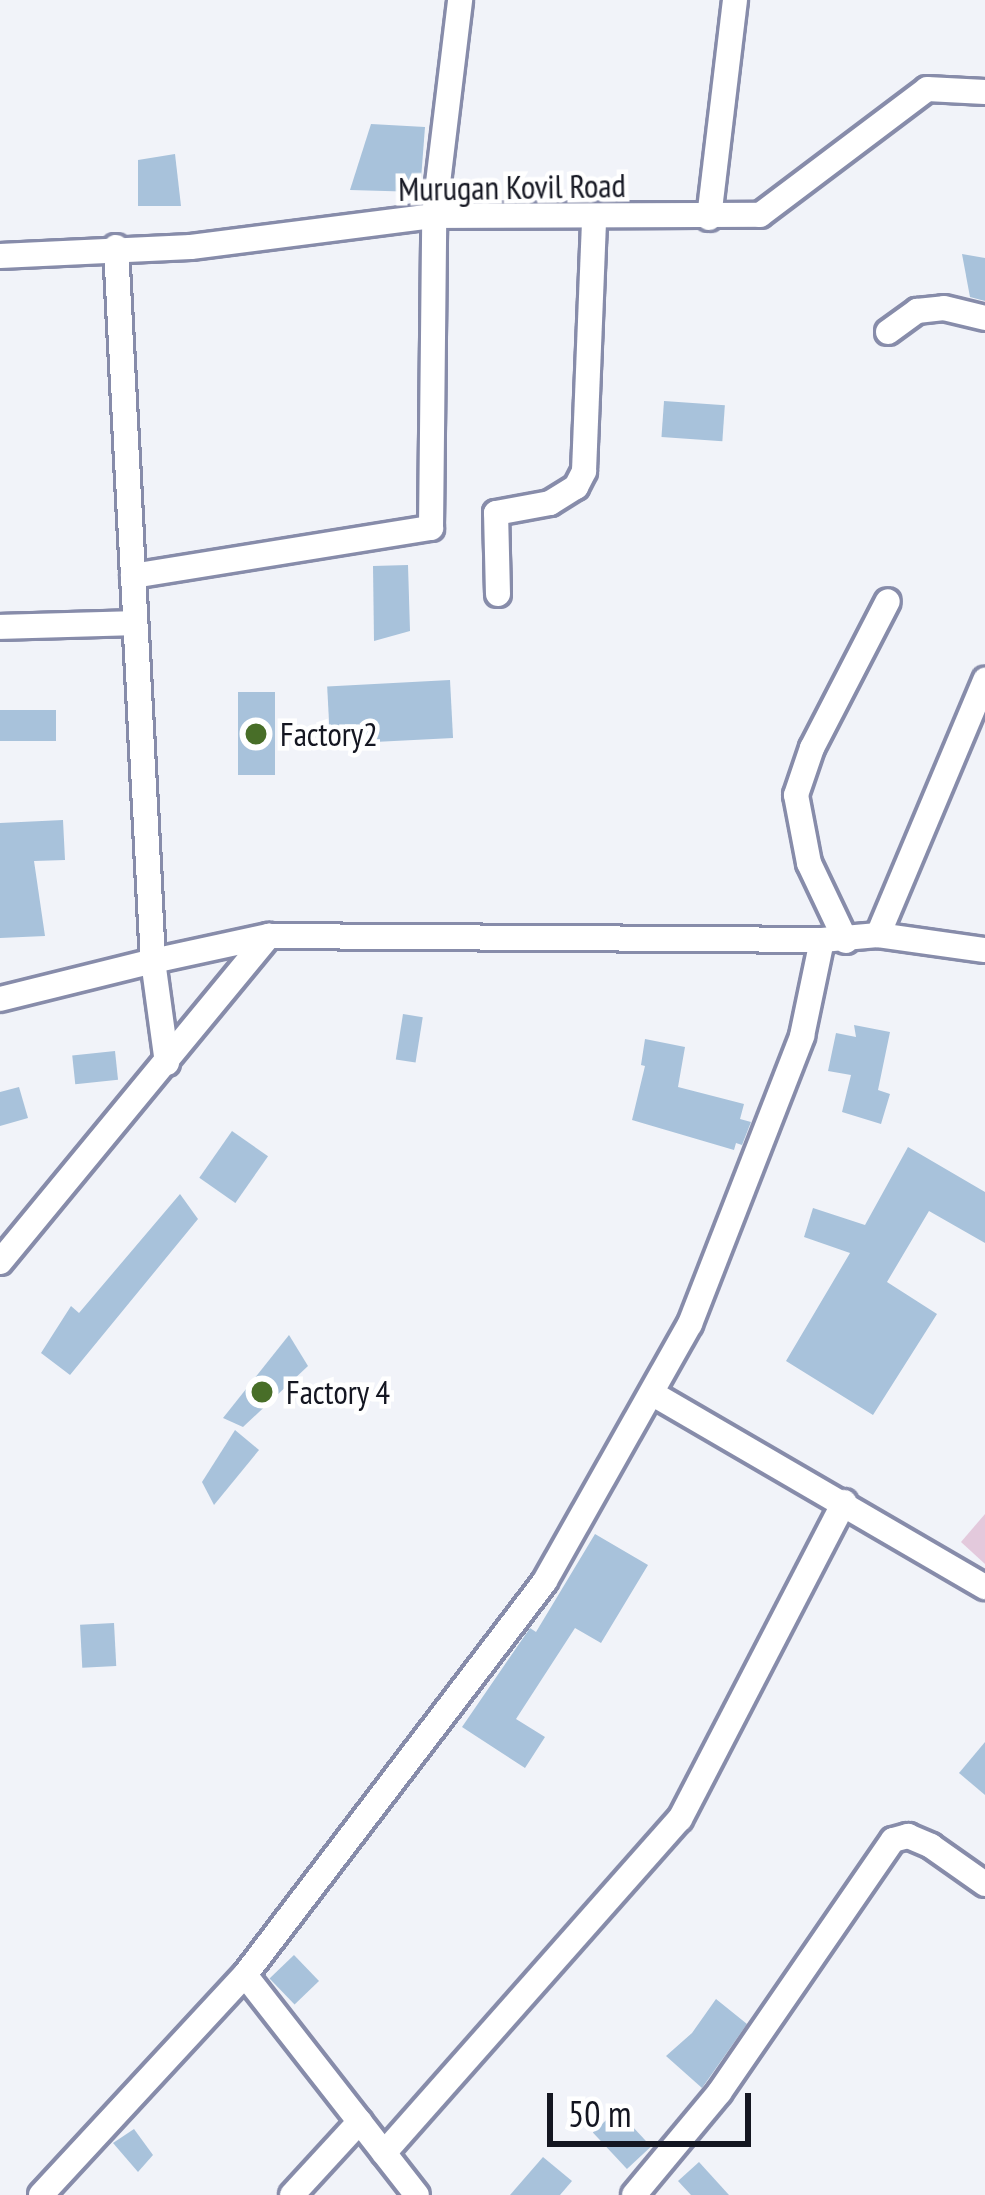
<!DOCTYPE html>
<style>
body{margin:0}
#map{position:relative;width:985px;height:2195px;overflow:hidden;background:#f1f3f9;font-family:"PT Sans Narrow",sans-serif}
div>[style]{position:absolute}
.green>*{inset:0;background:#e3c9dc}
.building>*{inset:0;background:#a8c2db;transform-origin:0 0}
.roads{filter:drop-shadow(3px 0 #878caa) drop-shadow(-3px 0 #878caa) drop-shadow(0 3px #878caa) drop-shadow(0 -3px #878caa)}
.street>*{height:24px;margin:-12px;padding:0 12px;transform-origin:12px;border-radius:12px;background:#fff}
.dots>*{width:33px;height:33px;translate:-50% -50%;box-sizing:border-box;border:6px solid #fff;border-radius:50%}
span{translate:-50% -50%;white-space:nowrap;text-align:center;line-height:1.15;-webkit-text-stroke:9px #fff;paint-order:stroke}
.street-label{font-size:33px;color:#141621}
.poi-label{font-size:33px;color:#141621}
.left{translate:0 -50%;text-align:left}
.scale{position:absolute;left:547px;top:2093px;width:204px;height:54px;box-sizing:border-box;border:6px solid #141621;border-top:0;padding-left:15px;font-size:36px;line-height:42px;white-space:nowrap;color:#141621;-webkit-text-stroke:9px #fff;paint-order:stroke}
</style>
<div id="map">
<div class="green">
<div style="clip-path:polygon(985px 1514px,985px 1564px,961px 1542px)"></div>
</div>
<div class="building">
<div style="clip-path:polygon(371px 124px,425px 127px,420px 192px,350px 190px)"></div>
<div style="clip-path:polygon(175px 154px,181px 206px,138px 206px,138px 160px)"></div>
<div style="clip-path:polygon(962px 254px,985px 258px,985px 301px,970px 297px)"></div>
<div style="left:664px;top:401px;width:61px;height:36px;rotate:4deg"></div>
<div style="clip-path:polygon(408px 565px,410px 631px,374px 641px,373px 566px)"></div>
<div style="left:450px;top:680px;width:58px;height:123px;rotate:87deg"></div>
<div style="left:238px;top:692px;width:37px;height:83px"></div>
<div style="left:0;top:710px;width:56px;height:31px"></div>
<div style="clip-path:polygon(63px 820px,65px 860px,34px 861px,45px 936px,0 938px,0 823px)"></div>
<div style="left:403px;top:1014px;width:20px;height:46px;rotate:9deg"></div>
<div style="clip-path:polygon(854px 1025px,890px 1032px,878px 1090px,890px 1094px,881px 1124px,842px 1112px,851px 1075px,828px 1071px,836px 1033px,856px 1037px)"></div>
<div style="clip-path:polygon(645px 1039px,685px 1047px,678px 1087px,744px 1104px,740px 1119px,751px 1122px,742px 1145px,736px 1143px,734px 1150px,632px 1120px,645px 1066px,641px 1065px)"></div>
<div style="left:115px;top:1051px;width:29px;height:43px;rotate:84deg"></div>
<div style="clip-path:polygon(19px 1087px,28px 1118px,0 1126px,0 1092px)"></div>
<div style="left:232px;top:1131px;width:44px;height:57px;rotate:35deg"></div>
<div style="clip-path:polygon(908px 1147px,985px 1192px,985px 1243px,929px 1211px,887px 1282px,937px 1314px,873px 1415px,786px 1361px,850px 1253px,804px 1237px,813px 1208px,865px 1225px)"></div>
<div style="clip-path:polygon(180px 1194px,198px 1219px,70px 1375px,41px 1353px,71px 1306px,79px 1313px)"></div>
<div style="clip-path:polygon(289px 1335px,308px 1366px,243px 1427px,223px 1418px)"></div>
<div style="clip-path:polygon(235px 1430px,259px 1450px,214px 1505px,202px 1482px)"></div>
<div style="clip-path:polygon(595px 1534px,648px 1565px,601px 1643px,575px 1628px,516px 1719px,545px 1737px,525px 1768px,462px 1727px,530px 1628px,536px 1632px)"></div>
<div style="left:114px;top:1623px;width:43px;height:34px;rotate:87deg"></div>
<div style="clip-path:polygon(985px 1742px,985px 1795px,959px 1773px)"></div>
<div style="left:294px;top:1955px;width:36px;height:34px;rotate:46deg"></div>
<div style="clip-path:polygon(716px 1999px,747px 2024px,702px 2088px,666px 2056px,692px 2033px)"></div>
<div style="left:617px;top:2110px;width:50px;height:33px;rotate:47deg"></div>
<div style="clip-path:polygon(134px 2129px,153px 2155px,138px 2172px,113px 2143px)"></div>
<div style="clip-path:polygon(543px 2157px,572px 2181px,560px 2195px,510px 2195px)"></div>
<div style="clip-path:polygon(699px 2162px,729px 2195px,691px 2195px,678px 2181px)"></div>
</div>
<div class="roads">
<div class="street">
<div style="left:709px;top:218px;width:220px;rotate:-83.2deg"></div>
<div style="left:0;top:256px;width:191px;rotate:-2.7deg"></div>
<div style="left:191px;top:247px;width:245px;rotate:-7.3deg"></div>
<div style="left:434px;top:216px;width:326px;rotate:-0.2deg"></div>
<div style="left:760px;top:215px;width:209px;rotate:-37deg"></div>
<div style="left:927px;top:89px;width:58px;rotate:3deg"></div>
<div style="left:888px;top:332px;width:36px;rotate:-36deg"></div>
<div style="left:917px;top:311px;width:27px;rotate:-6deg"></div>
<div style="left:944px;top:308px;width:42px;rotate:13.7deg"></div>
<div style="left:133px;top:576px;width:302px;rotate:-9.2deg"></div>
<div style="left:431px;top:528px;width:312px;rotate:-89.4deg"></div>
<div style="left:434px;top:216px;width:218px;rotate:-83.1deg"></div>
<div style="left:498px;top:594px;width:81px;rotate:-91.4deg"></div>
<div style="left:496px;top:513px;width:55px;rotate:-10.5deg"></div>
<div style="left:550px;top:503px;width:31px;rotate:-32deg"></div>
<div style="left:576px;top:487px;width:18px;rotate:-63deg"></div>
<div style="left:584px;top:471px;width:253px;rotate:-87.7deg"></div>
<div style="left:0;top:627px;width:135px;rotate:-1.7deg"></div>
<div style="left:878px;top:935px;width:277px;rotate:-67.2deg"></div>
<div style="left:846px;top:941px;width:86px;rotate:-115.4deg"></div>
<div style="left:809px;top:863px;width:69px;rotate:-100.8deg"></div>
<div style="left:796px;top:795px;width:50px;rotate:-71.2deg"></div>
<div style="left:812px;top:748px;width:165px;rotate:-62.7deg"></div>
<div style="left:0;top:999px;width:158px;rotate:-13.9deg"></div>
<div style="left:153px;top:961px;width:715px;rotate:-92.97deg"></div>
<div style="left:167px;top:1063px;width:103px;rotate:-97.8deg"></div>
<div style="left:153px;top:961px;width:119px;rotate:-12.2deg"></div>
<div style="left:0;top:1262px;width:423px;rotate:-50.5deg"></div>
<div style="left:269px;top:936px;width:553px;rotate:0.41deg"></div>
<div style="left:653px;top:1394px;width:384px;rotate:30.2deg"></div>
<div style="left:245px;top:1975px;width:279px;rotate:52deg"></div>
<div style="left:384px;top:2153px;width:446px;rotate:-48.5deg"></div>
<div style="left:680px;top:1819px;width:357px;rotate:-62.6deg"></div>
<div style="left:41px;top:2195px;width:300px;rotate:-47.2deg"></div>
<div style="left:245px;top:1975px;width:495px;rotate:-52.7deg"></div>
<div style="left:545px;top:1581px;width:295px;rotate:-60.6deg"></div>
<div style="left:690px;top:1324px;width:309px;rotate:-68.7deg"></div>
<div style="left:802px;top:1036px;width:98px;rotate:-78.2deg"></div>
<div style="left:822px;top:940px;width:56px;rotate:-5.1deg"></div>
<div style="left:878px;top:935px;width:108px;rotate:8deg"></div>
<div style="left:292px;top:2195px;width:100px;rotate:-47.4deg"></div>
<div style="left:634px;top:2195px;width:133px;rotate:-50.2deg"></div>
<div style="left:719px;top:2093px;width:307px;rotate:-55.5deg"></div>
<div style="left:893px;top:1840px;width:16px;rotate:-15deg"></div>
<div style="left:908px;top:1836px;width:25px;rotate:23deg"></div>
<div style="left:931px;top:1846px;width:66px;rotate:35.1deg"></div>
</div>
</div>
<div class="dots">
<div style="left:256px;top:734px;background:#486e28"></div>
<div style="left:262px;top:1392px;background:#486e28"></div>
</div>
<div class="street-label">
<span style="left:512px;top:187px;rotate:-1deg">Murugan Kovil Road</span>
</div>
<div class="poi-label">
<span class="left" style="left:280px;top:734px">Factory2</span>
<span class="left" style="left:286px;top:1392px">Factory 4</span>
</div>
<div class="scale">50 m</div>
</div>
